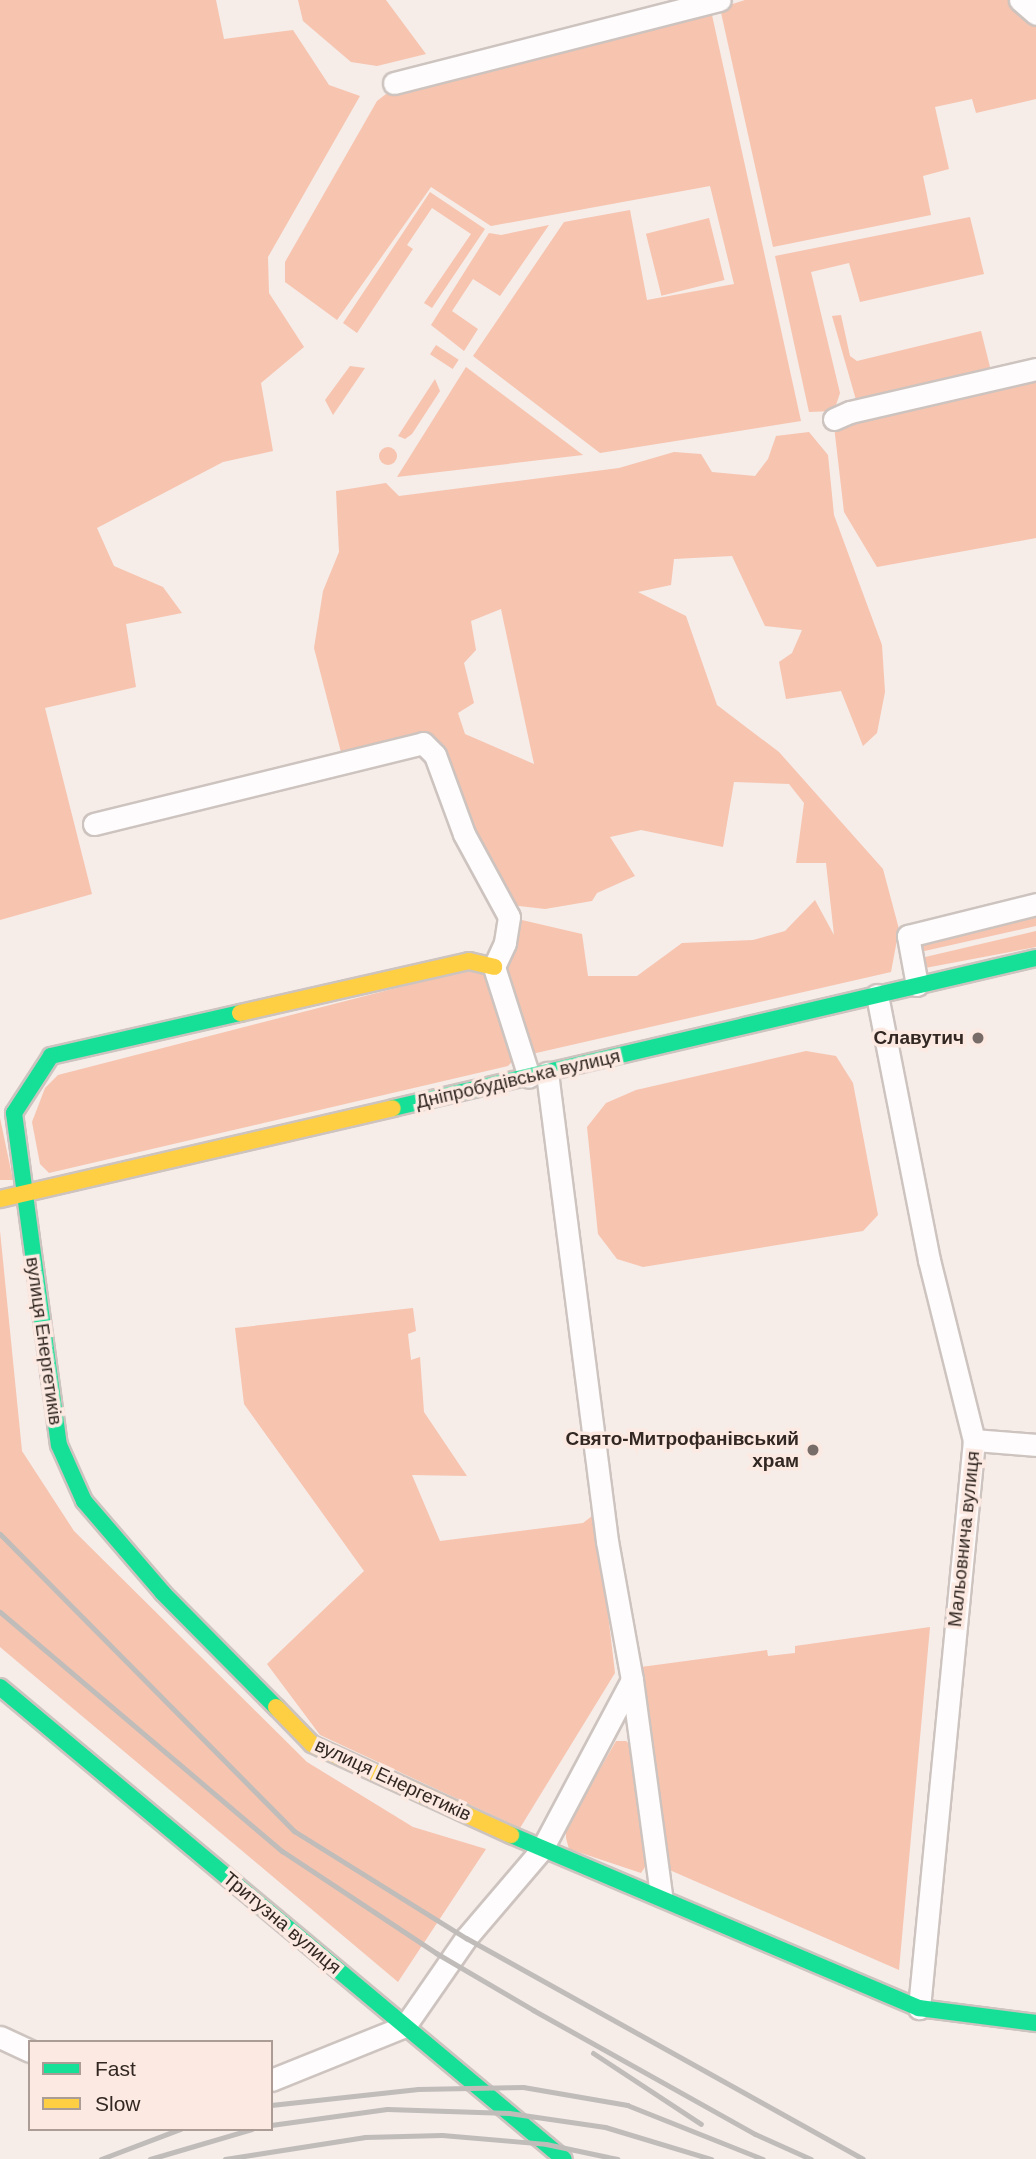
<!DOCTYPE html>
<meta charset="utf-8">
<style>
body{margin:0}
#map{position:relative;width:1036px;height:2159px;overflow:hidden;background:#f6ece8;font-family:Arial,sans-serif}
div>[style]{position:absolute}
.green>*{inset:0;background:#f6c4af;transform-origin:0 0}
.round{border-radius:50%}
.roads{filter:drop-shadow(2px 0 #cdc3bf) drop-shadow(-2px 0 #cdc3bf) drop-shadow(0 2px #cdc3bf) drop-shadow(0 -2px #cdc3bf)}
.street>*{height:21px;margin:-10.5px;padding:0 10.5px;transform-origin:10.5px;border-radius:10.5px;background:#fefcfc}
.fast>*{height:16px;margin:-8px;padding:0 8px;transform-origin:8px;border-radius:8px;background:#16e098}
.slow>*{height:16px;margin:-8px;padding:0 8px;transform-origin:8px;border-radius:8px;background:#ffcf43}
.rail>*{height:5px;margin:-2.5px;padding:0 2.5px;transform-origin:2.5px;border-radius:2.5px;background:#bfbcba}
.dots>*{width:19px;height:19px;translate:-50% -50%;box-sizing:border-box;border:4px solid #fceae2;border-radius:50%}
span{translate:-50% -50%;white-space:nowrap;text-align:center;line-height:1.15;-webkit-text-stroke:7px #fceae2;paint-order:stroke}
.poi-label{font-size:19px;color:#322722;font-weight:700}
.right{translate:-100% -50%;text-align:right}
.street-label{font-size:19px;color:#322722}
.legend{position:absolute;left:28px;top:2040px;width:245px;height:91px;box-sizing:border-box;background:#fceae2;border:2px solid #ab9c95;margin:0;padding:9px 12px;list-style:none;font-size:21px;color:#322722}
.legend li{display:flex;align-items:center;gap:14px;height:35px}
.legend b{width:35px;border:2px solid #ab9c95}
</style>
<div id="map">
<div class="green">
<div style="clip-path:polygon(0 0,216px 0,224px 39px,293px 30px,329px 85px,360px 96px,268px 257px,269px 293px,304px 347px,261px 383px,273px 451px,223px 462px,97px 528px,114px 566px,163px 587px,182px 613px,126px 624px,136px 687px,45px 708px,92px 894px,0 920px)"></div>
<div style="clip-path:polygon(298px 0,386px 0,426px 54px,377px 66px,351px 62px,303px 21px)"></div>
<div style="clip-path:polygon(745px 0,1015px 0,1036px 19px,1036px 99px,976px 113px,972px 99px,935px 107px,949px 169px,923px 176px,931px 215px,773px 247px,720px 8px)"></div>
<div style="clip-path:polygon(712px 15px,801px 421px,600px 453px,473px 356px,564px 222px,630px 210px,647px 300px,734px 284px,710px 186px,491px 226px,431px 187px,337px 320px,285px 282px,285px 262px,377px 101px,395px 87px)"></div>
<div style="clip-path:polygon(430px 192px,485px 229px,432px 308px,424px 303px,471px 234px,432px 208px,407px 245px,413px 249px,357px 333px,343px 323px)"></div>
<div style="clip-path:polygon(970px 217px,984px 274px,860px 302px,849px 263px,811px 272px,840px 393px,834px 411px,809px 412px,775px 256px)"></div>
<div style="left:709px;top:218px;width:64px;height:65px;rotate:76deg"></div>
<div style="clip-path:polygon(549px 225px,500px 296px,473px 279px,452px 311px,478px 329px,464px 351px,431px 325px,489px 233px,501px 235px)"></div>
<div style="clip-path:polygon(841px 315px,850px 356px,857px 361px,981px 331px,992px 375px,856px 400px,832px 316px)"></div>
<div style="left:436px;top:345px;width:27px;height:11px;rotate:33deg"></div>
<div style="clip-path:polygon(350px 366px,365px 368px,333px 415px,325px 400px)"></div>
<div style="clip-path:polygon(466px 367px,583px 455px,397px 477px)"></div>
<div style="clip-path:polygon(435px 379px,440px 391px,412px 434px,405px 439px,398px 436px)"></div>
<div style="clip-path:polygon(1036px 381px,1036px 538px,877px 567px,844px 512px,834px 426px)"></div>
<div style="clip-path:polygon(evenodd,809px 432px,828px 455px,834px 515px,882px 645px,885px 692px,877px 733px,863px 746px,841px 691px,786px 699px,779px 662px,792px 653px,802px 630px,765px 626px,732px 556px,674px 559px,671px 585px,638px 592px,686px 616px,717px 705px,779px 752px,883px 869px,899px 929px,891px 972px,523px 1056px,494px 967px,509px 917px,582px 934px,588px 976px,637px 976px,682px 943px,753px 940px,785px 931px,815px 900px,834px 935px,826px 863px,796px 863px,804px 803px,789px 784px,734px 782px,723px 847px,641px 830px,610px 837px,635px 876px,597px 893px,592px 901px,545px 909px,501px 904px,423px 743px,343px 760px,314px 648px,323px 591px,339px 552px,336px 491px,386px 483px,399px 496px,619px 468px,674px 452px,701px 454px,712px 472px,755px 476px,768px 459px,776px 436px,809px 432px,501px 609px,534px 764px,465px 734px,458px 713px,474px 703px,464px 663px,476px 650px,471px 621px,501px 609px)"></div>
<div class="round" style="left:379px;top:447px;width:18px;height:18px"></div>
<div style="clip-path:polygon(1036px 910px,1036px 926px,920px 952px,920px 943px)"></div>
<div style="clip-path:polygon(1036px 931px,1036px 947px,925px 968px,921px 958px)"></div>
<div style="clip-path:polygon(462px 971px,484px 972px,517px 1056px,508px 1066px,49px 1173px,40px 1164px,32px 1122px,45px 1088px,58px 1075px)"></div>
<div style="clip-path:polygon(806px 1051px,836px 1056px,853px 1083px,878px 1215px,863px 1231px,643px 1267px,617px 1259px,598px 1234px,587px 1127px,606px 1103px,636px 1090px)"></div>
<div style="clip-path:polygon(0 1118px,13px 1180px,0 1180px)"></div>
<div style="clip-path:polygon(0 1231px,22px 1451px,74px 1531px,307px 1762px,413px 1827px,486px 1849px,398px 1982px,0 1647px)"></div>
<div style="clip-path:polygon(413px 1308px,416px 1331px,408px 1334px,411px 1360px,420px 1357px,424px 1412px,467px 1476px,412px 1475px,440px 1541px,583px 1523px,596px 1513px,615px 1673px,520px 1828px,320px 1735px,267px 1664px,364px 1571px,244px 1404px,235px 1328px)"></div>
<div style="clip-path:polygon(930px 1627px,899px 1970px,665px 1868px,641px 1667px,767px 1650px,768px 1656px,795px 1653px,795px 1646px)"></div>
<div style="clip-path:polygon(616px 1741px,626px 1741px,633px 1747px,647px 1864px,641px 1873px,569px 1849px,566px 1838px,566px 1828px)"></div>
</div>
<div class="roads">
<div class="street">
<div style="left:1020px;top:0;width:21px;rotate:41deg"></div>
<div style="left:394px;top:83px;width:336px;rotate:-14.3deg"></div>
<div style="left:834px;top:419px;width:17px;rotate:-24deg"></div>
<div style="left:850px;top:412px;width:191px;rotate:-13deg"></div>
<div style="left:94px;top:824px;width:339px;rotate:-13.8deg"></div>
<div style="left:423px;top:743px;width:17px;rotate:45deg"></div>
<div style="left:435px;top:755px;width:84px;rotate:69.8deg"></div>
<div style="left:464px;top:834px;width:94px;rotate:61.5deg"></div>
<div style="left:509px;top:917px;width:26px;rotate:99deg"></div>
<div style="left:505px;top:943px;width:26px;rotate:115deg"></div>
<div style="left:494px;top:967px;width:115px;rotate:72.3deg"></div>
<div style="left:917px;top:985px;width:50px;rotate:-100.4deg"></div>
<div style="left:908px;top:936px;width:132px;rotate:-14deg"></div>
<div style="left:877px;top:995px;width:270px;rotate:78.9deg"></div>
<div style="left:929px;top:1260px;width:186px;rotate:76deg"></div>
<div style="left:974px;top:1440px;width:571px;rotate:95.53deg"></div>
<div style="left:974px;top:1440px;width:62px;rotate:4.6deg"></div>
<div style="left:632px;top:1680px;width:217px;rotate:82.3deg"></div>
<div style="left:0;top:2037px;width:33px;rotate:25deg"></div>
<div style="left:271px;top:2080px;width:144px;rotate:-21.9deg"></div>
<div style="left:405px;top:2026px;width:107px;rotate:-55.3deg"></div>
<div style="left:466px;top:1938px;width:117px;rotate:-49.5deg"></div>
<div style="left:542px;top:1849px;width:191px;rotate:-62deg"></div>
<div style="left:632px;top:1680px;width:141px;rotate:-100.2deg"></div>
<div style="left:607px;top:1541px;width:472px;rotate:-97.3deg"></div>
</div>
<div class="fast">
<div style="left:240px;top:1013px;width:194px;rotate:167.2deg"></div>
<div style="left:51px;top:1056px;width:68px;rotate:123deg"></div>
<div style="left:14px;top:1113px;width:335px;rotate:82.3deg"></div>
<div style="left:59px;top:1445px;width:61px;rotate:65.9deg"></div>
<div style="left:84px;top:1501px;width:121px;rotate:49.3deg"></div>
<div style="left:163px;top:1593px;width:161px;rotate:45.3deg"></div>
<div style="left:393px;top:1108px;width:660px;rotate:-13.13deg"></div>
<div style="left:0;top:1687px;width:735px;rotate:39.93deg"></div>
<div style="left:511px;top:1835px;width:443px;rotate:23deg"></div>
<div style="left:919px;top:2008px;width:118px;rotate:7.3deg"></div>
</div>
<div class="slow">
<div style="left:240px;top:1013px;width:235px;rotate:-12.8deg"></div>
<div style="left:469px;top:961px;width:26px;rotate:13deg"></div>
<div style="left:0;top:1199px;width:403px;rotate:-13deg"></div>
<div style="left:276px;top:1707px;width:52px;rotate:45.8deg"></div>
<div style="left:312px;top:1744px;width:219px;rotate:24.6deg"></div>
</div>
</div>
<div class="rail">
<div style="left:0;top:1534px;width:418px;rotate:45.3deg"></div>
<div style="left:294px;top:1831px;width:203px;rotate:31.9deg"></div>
<div style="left:466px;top:1938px;width:454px;rotate:29.1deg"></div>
<div style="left:0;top:1612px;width:370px;rotate:40.3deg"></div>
<div style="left:282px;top:1851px;width:185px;rotate:33.5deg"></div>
<div style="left:436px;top:1953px;width:113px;rotate:30.4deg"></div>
<div style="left:533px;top:2010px;width:254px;rotate:29.2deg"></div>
<div style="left:755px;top:2134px;width:61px;rotate:24.1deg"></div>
<div style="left:593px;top:2053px;width:129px;rotate:33.3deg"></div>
<div style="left:271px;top:2105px;width:148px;rotate:-6.2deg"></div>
<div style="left:418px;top:2089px;width:105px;rotate:-1.1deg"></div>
<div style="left:523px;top:2087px;width:106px;rotate:9.8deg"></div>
<div style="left:627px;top:2105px;width:146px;rotate:21.7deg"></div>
<div style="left:271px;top:2125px;width:117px;rotate:-7.9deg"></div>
<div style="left:387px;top:2109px;width:122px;rotate:1.9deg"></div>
<div style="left:509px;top:2113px;width:97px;rotate:8.3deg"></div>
<div style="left:605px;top:2127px;width:111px;rotate:16.8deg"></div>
<div style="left:101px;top:2159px;width:85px;rotate:-20.8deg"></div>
<div style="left:150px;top:2159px;width:106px;rotate:-16.4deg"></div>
<div style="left:225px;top:2159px;width:142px;rotate:-8.9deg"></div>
<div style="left:365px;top:2137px;width:77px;rotate:-1.5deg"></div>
<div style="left:442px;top:2135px;width:104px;rotate:4.9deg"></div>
<div style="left:546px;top:2144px;width:73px;rotate:11.9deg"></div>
</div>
<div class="dots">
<div style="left:978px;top:1038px;background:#776c67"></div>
<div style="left:813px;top:1450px;background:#776c67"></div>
</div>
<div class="poi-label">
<span class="right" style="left:964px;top:1038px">Славутич</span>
<span class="right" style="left:799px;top:1450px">Свято-Митрофанівський<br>храм</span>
</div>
<div class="street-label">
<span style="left:518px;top:1079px;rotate:-13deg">Дніпробудівська вулиця</span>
<span style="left:44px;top:1341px;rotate:82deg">вулиця Енергетиків</span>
<span style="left:964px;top:1539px;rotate:-84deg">Мальовнича вулиця</span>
<span style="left:393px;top:1780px;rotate:25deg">вулиця Енергетиків</span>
<span style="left:282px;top:1923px;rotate:40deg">Тритузна вулиця</span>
</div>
<ul class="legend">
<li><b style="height:9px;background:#16e098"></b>Fast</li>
<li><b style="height:9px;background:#ffcf43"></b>Slow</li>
</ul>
</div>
